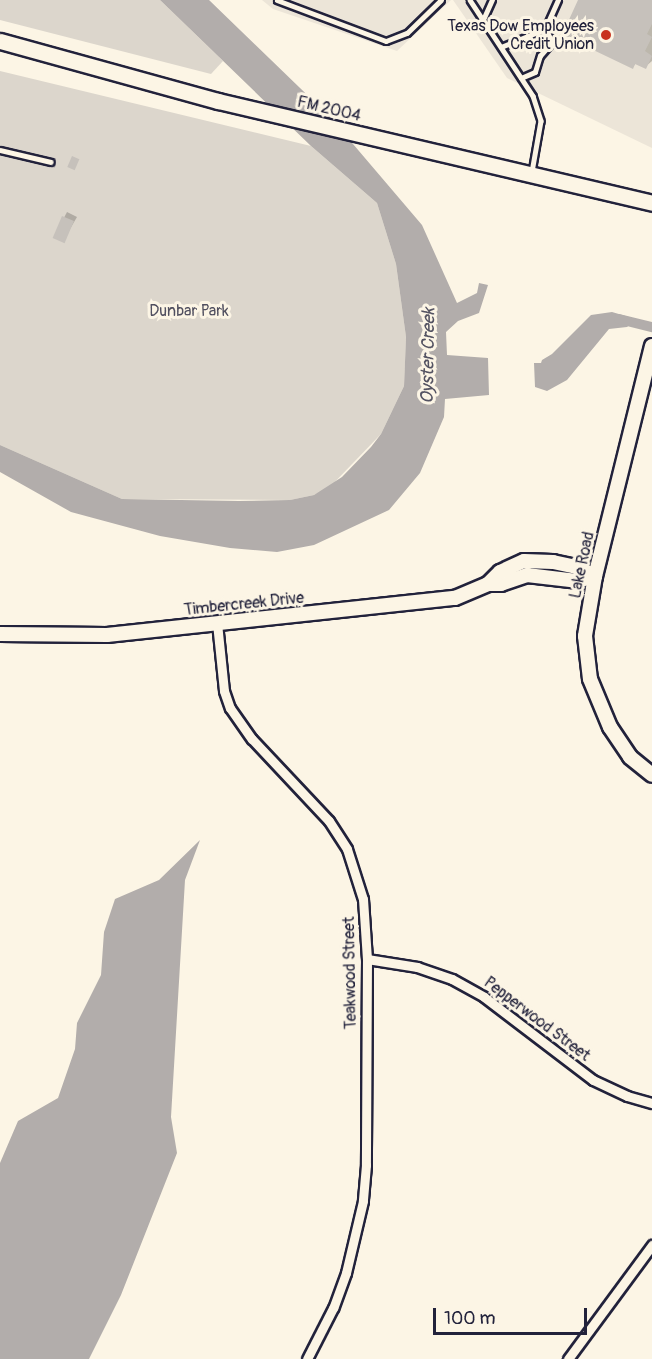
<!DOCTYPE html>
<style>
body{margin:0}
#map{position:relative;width:652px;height:1359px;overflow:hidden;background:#fcf5e5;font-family:Pangolin,sans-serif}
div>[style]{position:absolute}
.built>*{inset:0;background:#ece5d8}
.green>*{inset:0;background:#dcd6cc}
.water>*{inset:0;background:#b2adab}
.shadow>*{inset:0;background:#0003}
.canal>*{height:10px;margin:-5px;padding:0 5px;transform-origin:5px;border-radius:5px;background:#b2adab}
.building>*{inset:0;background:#c6c1bb;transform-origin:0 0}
.roads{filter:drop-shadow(2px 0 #22223b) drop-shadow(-2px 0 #22223b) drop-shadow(0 2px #22223b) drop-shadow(0 -2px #22223b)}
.lane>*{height:4.5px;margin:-2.25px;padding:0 2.25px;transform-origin:2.25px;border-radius:2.25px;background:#fcf5e5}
.street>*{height:9px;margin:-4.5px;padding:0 4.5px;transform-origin:4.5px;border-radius:4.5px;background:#fcf5e5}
.secondary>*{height:14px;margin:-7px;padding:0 7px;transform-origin:7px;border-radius:7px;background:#fcf5e5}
.primary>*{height:15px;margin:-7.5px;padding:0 7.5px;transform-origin:7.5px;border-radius:7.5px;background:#fcf5e5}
.dots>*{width:16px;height:16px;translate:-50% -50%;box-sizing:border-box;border:3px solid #fcf5e5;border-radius:50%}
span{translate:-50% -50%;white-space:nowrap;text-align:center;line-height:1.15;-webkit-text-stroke:6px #fcf5e5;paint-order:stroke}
.poi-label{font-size:16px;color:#22223b}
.right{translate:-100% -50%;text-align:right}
.street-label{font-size:16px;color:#22223b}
.park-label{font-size:16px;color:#504f5f}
.water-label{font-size:18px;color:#545362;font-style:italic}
.scale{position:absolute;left:433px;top:1308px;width:154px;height:27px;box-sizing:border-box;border:3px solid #22223b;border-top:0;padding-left:8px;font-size:18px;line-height:21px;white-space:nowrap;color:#22223b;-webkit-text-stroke:4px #fcf5e5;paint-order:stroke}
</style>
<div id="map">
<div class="built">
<div style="clip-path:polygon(262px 0,451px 0,397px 51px,273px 9px)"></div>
<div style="clip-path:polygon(453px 0,652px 0,652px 148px,507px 78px)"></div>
</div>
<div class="green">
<div style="clip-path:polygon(0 0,160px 0,223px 61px,211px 74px,0 20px)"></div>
<div style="clip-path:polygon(0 71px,311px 146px,377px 203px,396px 264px,406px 337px,404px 386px,381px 434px,329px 488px,314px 495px,290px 500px,122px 499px,0 445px)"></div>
</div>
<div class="water">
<div style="clip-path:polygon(160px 0,209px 0,330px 117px,422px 225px,457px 303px,477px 293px,479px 283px,488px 285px,479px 313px,458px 321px,446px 332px,447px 355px,488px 358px,489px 395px,445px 399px,444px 417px,420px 473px,389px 510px,314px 545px,277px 552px,230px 548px,160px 536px,71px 512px,0 472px,0 445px,122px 499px,239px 501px,290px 500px,314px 495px,342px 477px,371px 447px,381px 434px,404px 386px,406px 337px,396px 264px,377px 203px,311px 146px)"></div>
<div style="clip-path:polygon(612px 312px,629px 317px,633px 322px,627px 327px,609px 329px,567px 380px,547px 391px,535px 387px,534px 363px,541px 363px,542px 360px,552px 354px,591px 315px)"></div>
<div style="clip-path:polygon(200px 840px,185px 880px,171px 1117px,177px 1153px,121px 1295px,89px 1359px,0 1359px,0 1163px,18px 1121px,58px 1098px,75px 1049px,77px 1023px,101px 975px,104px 932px,115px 899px,159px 880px)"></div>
</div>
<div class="shadow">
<div style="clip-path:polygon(580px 0,652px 0,652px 61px,645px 67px,636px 63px,633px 67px)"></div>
<div style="clip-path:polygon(67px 212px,77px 217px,63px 241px,54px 237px)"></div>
</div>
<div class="canal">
<div style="left:619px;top:319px;width:34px;rotate:14deg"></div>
</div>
<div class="building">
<div style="clip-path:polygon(578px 0,652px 0,652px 24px,647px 34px,652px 37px,645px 51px,652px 56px,646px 69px,635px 64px,633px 69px,562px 35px)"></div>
<div style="left:72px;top:156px;width:8px;height:12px;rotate:23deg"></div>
<div style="left:62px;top:216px;width:13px;height:24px;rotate:23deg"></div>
</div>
<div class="roads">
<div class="lane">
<div style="left:277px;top:0;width:116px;rotate:20.6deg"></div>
<div style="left:386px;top:41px;width:22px;rotate:-21deg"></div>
<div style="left:407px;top:33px;width:47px;rotate:-44.1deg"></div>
<div style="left:470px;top:0;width:115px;rotate:56.7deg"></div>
<div style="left:533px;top:96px;width:26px;rotate:72deg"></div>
<div style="left:541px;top:121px;width:52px;rotate:100deg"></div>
<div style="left:483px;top:20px;width:22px;rotate:-66deg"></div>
<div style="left:501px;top:47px;width:48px;rotate:-22.2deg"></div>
<div style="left:521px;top:78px;width:15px;rotate:-23deg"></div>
<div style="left:535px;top:72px;width:17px;rotate:-73deg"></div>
<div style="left:540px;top:56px;width:18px;rotate:-49deg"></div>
<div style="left:552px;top:42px;width:15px;rotate:-118deg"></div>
<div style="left:545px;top:29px;width:32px;rotate:-66deg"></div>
<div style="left:0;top:150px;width:52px;rotate:13.2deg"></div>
</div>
<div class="street">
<div style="left:217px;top:623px;width:68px;rotate:84.1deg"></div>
<div style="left:224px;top:691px;width:18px;rotate:71deg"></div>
<div style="left:230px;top:708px;width:38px;rotate:55deg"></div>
<div style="left:252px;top:739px;width:112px;rotate:46.8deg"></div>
<div style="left:329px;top:821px;width:33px;rotate:57deg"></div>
<div style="left:347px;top:849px;width:52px;rotate:72.3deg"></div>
<div style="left:363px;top:899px;width:60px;rotate:86.2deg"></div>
<div style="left:367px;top:959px;width:206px;rotate:90.3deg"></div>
<div style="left:366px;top:1165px;width:36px;rotate:95deg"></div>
<div style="left:363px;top:1201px;width:74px;rotate:103.3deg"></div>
<div style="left:346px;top:1273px;width:37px;rotate:110deg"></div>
<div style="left:333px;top:1308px;width:57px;rotate:117deg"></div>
<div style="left:367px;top:959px;width:51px;rotate:9.1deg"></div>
<div style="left:417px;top:967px;width:37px;rotate:19deg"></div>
<div style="left:452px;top:979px;width:37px;rotate:29deg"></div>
<div style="left:484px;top:997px;width:137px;rotate:37.3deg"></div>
<div style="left:593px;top:1080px;width:38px;rotate:25deg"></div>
<div style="left:627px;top:1096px;width:26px;rotate:16deg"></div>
<div style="left:568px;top:1359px;width:142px;rotate:-53.6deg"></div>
</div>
<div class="secondary">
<div style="left:652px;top:346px;width:237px;rotate:103.9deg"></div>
<div style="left:595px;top:576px;width:61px;rotate:99.5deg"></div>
<div style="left:585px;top:636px;width:43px;rotate:83.4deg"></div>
<div style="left:590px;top:679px;width:52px;rotate:67.4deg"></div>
<div style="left:610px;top:727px;width:36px;rotate:56deg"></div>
<div style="left:630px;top:757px;width:28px;rotate:39deg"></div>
<div style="left:488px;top:584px;width:13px"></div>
<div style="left:501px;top:584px;width:28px;rotate:-19deg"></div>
<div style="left:527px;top:575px;width:50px;rotate:6.8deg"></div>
<div style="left:577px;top:581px;width:19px;rotate:-16deg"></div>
<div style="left:0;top:634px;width:107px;rotate:0.5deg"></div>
<div style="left:107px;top:635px;width:350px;rotate:-6.1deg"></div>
<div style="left:455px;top:598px;width:36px;rotate:-23deg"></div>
<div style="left:488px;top:584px;width:17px;rotate:-45deg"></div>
<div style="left:500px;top:572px;width:26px;rotate:-25deg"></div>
<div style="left:524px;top:561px;width:29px;rotate:2deg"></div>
<div style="left:553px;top:562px;width:24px;rotate:12deg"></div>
<div style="left:576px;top:567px;width:21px;rotate:25deg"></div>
</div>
<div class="primary">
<div style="left:0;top:41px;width:226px;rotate:15.4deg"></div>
<div style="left:218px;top:101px;width:446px;rotate:13.2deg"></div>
</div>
</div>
<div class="dots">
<div style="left:606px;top:35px;background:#c8321e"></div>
</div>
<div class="poi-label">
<span class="right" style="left:594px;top:35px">Texas Dow Employees<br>Credit Union</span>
</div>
<div class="street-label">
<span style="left:329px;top:109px;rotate:13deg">FM 2004</span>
<span style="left:582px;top:565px;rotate:-78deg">Lake Road</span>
<span style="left:244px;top:604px;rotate:-6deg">Timbercreek Drive</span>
<span style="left:350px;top:973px;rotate:-91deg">Teakwood Street</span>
<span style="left:537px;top:1019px;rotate:37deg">Pepperwood Street</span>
</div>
<div class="park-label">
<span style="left:189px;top:311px">Dunbar Park</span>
</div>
<div class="water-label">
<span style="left:429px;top:356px;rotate:-89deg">Oyster Creek</span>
</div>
<div class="scale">100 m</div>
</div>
